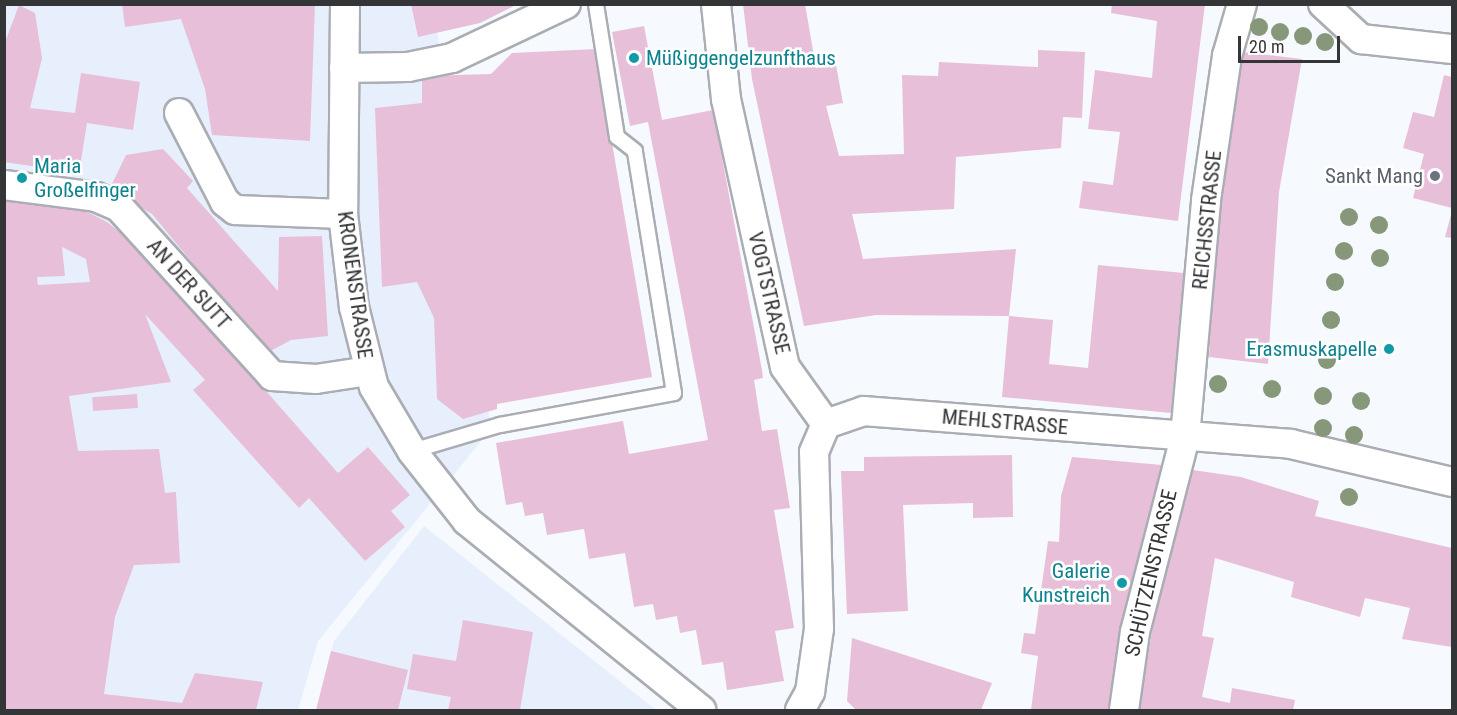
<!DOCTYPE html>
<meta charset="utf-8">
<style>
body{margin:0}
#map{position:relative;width:1457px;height:715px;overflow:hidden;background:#f6f9fe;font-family:"Roboto Condensed",sans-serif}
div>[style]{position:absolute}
.built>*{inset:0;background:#e7effc}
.building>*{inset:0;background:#e8bfd9;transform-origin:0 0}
.roads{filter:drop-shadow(2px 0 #aaadb3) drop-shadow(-2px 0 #aaadb3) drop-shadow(0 2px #aaadb3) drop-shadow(0 -2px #aaadb3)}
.lane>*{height:14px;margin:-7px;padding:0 7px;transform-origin:7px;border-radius:7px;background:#fff}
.street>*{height:28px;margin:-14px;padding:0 14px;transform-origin:14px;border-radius:14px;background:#fff}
.trees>*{width:18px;height:18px;margin:-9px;border-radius:50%;background:#87977a}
.dots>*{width:16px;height:16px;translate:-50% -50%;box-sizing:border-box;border:3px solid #fff;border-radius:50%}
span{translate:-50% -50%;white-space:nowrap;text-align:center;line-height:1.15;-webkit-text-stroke:5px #fff;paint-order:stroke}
.culture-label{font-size:21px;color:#0d838f}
.left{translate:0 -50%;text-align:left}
.right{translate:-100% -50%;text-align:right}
.worship-label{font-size:21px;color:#5b616d}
.street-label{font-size:21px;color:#333537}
.frame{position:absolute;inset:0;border:6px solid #333537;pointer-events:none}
.scale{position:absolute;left:1238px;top:36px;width:102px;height:27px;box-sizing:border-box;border:3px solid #333537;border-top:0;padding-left:8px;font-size:18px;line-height:21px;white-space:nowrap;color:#333537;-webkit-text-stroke:4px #fff;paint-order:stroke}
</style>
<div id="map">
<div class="built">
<div style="clip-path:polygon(4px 5px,434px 5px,491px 429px,318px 641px,298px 710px,5px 710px)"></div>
<div style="clip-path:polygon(424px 526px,656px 710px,317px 710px,334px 641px)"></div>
</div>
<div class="building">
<div style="clip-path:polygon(122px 4px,315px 4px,310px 141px,212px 135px,205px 89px,181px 19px,125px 27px)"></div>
<div style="clip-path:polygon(411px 4px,518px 4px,480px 23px,418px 37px)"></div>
<div style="clip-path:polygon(743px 4px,805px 4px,816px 68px,836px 65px,843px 103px,826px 106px,839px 156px,904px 154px,902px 75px,938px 76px,939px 62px,1038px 67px,1038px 50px,1085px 52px,1082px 118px,1063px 117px,1061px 148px,956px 157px,954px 209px,852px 214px,863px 259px,1016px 249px,1009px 316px,876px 315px,804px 326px,752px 79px)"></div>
<div style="clip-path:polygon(1112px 4px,1205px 4px,1178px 221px,1079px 208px,1083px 181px,1113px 185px,1120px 132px,1088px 129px,1095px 70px,1152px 78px,1157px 21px,1111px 13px)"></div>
<div style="clip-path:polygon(19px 5px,35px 13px,42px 58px,30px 108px,75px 113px,81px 73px,140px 82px,133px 130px,87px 123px,79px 173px,4px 162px,4px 45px)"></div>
<div style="clip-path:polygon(644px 26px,662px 120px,713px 110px,762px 370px,763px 378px,754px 380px,762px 431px,777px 429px,790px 508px,774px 510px,794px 628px,775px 631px,784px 681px,727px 690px,723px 662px,702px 665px,696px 630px,680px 633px,677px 616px,656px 620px,653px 604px,634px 607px,625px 553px,589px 559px,584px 529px,547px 535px,543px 513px,525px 516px,522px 502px,506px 505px,496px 443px,623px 421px,629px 454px,708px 440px,648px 122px,630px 126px,612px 32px)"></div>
<div style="clip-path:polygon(596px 49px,652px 377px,497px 404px,497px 409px,463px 419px,437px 399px,434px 318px,417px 282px,382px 287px,375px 108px,422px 103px,422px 76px,491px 74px,512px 53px)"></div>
<div style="clip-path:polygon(1243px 52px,1302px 59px,1279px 192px,1268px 364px,1209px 357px,1217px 219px)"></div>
<div style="clip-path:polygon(1444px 75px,1452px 77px,1452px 208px,1413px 198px,1424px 154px,1403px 148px,1413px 112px,1434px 117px)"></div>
<div style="clip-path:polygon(163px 149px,193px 181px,187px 188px,278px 291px,279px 237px,322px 236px,328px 336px,291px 340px,267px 353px,152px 214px,110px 188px,126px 155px)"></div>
<div style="clip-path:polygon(evenodd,4px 195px,66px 201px,107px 222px,144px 252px,338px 473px,368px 447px,410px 495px,391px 511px,405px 527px,365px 561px,309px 498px,299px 508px,193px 390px,205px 380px,145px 314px,171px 382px,69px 396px,78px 451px,159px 449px,165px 493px,176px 492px,180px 563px,134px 565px,115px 617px,104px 694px,182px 703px,195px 673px,263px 682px,256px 710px,4px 710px,4px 195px,62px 247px,86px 259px,90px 282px,38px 285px,37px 277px,65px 276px,62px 247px)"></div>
<div style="clip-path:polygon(1452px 211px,1452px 238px,1445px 237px)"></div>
<div style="clip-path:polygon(1098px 265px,1184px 273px,1171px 413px,1002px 397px,1009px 316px,1053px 320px,1049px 364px,1088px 368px)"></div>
<div style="left:137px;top:394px;width:14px;height:45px;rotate:86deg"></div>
<div style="clip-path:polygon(1012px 455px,1013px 517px,973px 518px,973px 503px,903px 505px,908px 611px,847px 614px,841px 471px,864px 471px,864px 457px)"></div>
<div style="clip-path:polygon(1072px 457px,1162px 465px,1115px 710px,1031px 710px,1038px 656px,1021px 653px,1024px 633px,1035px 634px,1048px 541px,1059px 542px,1061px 496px)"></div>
<div style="clip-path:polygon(1186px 469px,1241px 477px,1319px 501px,1315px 516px,1452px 548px,1452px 647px,1402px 639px,1410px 608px,1365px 598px,1360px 617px,1291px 597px,1294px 582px,1215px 558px,1202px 636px,1214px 638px,1202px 697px,1230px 703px,1232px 688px,1295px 700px,1293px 710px,1139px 710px,1153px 625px,1144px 623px)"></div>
<div style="clip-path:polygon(463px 620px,533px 632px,520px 710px,448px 710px,451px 697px,407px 689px,413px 654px,456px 661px)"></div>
<div style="clip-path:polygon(852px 638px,992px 683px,981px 710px,856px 710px,847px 701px)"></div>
<div style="clip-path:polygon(331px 651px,408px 670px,398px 710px,316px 710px)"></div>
</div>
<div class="roads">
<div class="lane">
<div style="left:412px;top:451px;width:92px;rotate:-16.5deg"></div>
<div style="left:500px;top:425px;width:177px;rotate:-10.4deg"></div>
<div style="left:674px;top:393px;width:245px;rotate:-99.2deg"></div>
<div style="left:635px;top:151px;width:23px;rotate:-142deg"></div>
<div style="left:617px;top:137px;width:135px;rotate:-99deg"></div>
</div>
<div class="street">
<div style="left:345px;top:4px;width:210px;rotate:90.5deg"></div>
<div style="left:343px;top:214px;width:94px;rotate:83.3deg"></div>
<div style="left:354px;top:307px;width:82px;rotate:76deg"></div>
<div style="left:374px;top:387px;width:74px;rotate:59.3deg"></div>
<div style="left:412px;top:451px;width:89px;rotate:51.8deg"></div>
<div style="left:467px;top:521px;width:301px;rotate:38.9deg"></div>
<div style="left:716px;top:4px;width:96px;rotate:84deg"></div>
<div style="left:726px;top:99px;width:274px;rotate:77.6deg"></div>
<div style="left:785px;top:367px;width:70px;rotate:54.3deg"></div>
<div style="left:1323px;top:4px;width:52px;rotate:42.6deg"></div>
<div style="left:1361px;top:39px;width:92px;rotate:6.3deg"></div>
<div style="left:344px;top:68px;width:64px;rotate:-0.9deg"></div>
<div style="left:408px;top:67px;width:45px;rotate:-11.6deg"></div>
<div style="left:452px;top:58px;width:126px;rotate:-25.3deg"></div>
<div style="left:179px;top:113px;width:100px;rotate:62.7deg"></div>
<div style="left:225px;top:202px;width:13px;rotate:39deg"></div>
<div style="left:235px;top:210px;width:108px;rotate:2.1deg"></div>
<div style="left:4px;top:185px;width:93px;rotate:7.4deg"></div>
<div style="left:96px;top:197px;width:25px;rotate:23deg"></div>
<div style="left:119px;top:207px;width:228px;rotate:47.8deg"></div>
<div style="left:272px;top:376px;width:44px;rotate:3.9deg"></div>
<div style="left:316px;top:379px;width:53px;rotate:-8.7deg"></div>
<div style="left:826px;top:424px;width:40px;rotate:-18.9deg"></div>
<div style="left:864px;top:411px;width:428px;rotate:4.4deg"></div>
<div style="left:1291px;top:444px;width:165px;rotate:13.3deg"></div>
<div style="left:800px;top:710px;width:21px;rotate:-61deg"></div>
<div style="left:810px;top:692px;width:64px;rotate:-81.9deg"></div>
<div style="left:819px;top:629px;width:177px;rotate:-91.6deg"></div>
<div style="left:814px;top:452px;width:30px;rotate:-67deg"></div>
<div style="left:1124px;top:710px;width:79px;rotate:-82deg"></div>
<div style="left:1135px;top:632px;width:201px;rotate:-75.6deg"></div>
<div style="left:1185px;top:437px;width:238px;rotate:-84.9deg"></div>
<div style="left:1206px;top:200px;width:146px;rotate:-81.7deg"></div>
<div style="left:1227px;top:56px;width:54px;rotate:-73.9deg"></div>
</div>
</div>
<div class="trees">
<div style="left:1259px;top:27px"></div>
<div style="left:1280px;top:32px"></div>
<div style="left:1303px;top:36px"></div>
<div style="left:1325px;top:42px"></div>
<div style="left:1349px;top:217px"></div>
<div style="left:1379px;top:225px"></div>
<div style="left:1344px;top:251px"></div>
<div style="left:1380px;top:258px"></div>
<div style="left:1335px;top:282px"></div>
<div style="left:1331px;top:320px"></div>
<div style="left:1327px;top:360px"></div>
<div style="left:1218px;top:384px"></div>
<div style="left:1272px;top:389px"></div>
<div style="left:1323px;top:396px"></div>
<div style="left:1361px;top:401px"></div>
<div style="left:1323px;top:428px"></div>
<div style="left:1354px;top:435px"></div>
<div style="left:1349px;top:497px"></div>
</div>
<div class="dots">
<div style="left:634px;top:58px;background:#0f9aa8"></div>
<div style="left:1435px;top:176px;background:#6b7280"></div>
<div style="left:22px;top:178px;background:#0f9aa8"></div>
<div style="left:1389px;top:349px;background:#0f9aa8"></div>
<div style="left:1122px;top:583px;background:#0f9aa8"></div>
</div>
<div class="culture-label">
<span class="left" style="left:646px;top:58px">Müßiggengelzunfthaus</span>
<span class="left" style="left:34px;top:178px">Maria<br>Großelfinger</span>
<span class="right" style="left:1377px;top:349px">Erasmuskapelle</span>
<span class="right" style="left:1110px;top:583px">Galerie<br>Kunstreich</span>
</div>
<div class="worship-label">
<span class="right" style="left:1423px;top:176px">Sankt Mang</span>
</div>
<div class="street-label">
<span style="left:1207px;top:220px;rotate:-84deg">REICHSSTRASSE</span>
<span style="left:189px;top:284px;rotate:48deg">AN DER SUTT</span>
<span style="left:355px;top:285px;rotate:82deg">KRONENSTRASSE</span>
<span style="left:769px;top:293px;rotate:77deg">VOGTSTRASSE</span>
<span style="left:1005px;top:422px;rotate:5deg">MEHLSTRASSE</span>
<span style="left:1151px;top:573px;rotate:-77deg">SCHÜTZENSTRASSE</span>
</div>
<div class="frame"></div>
<div class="scale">20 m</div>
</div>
